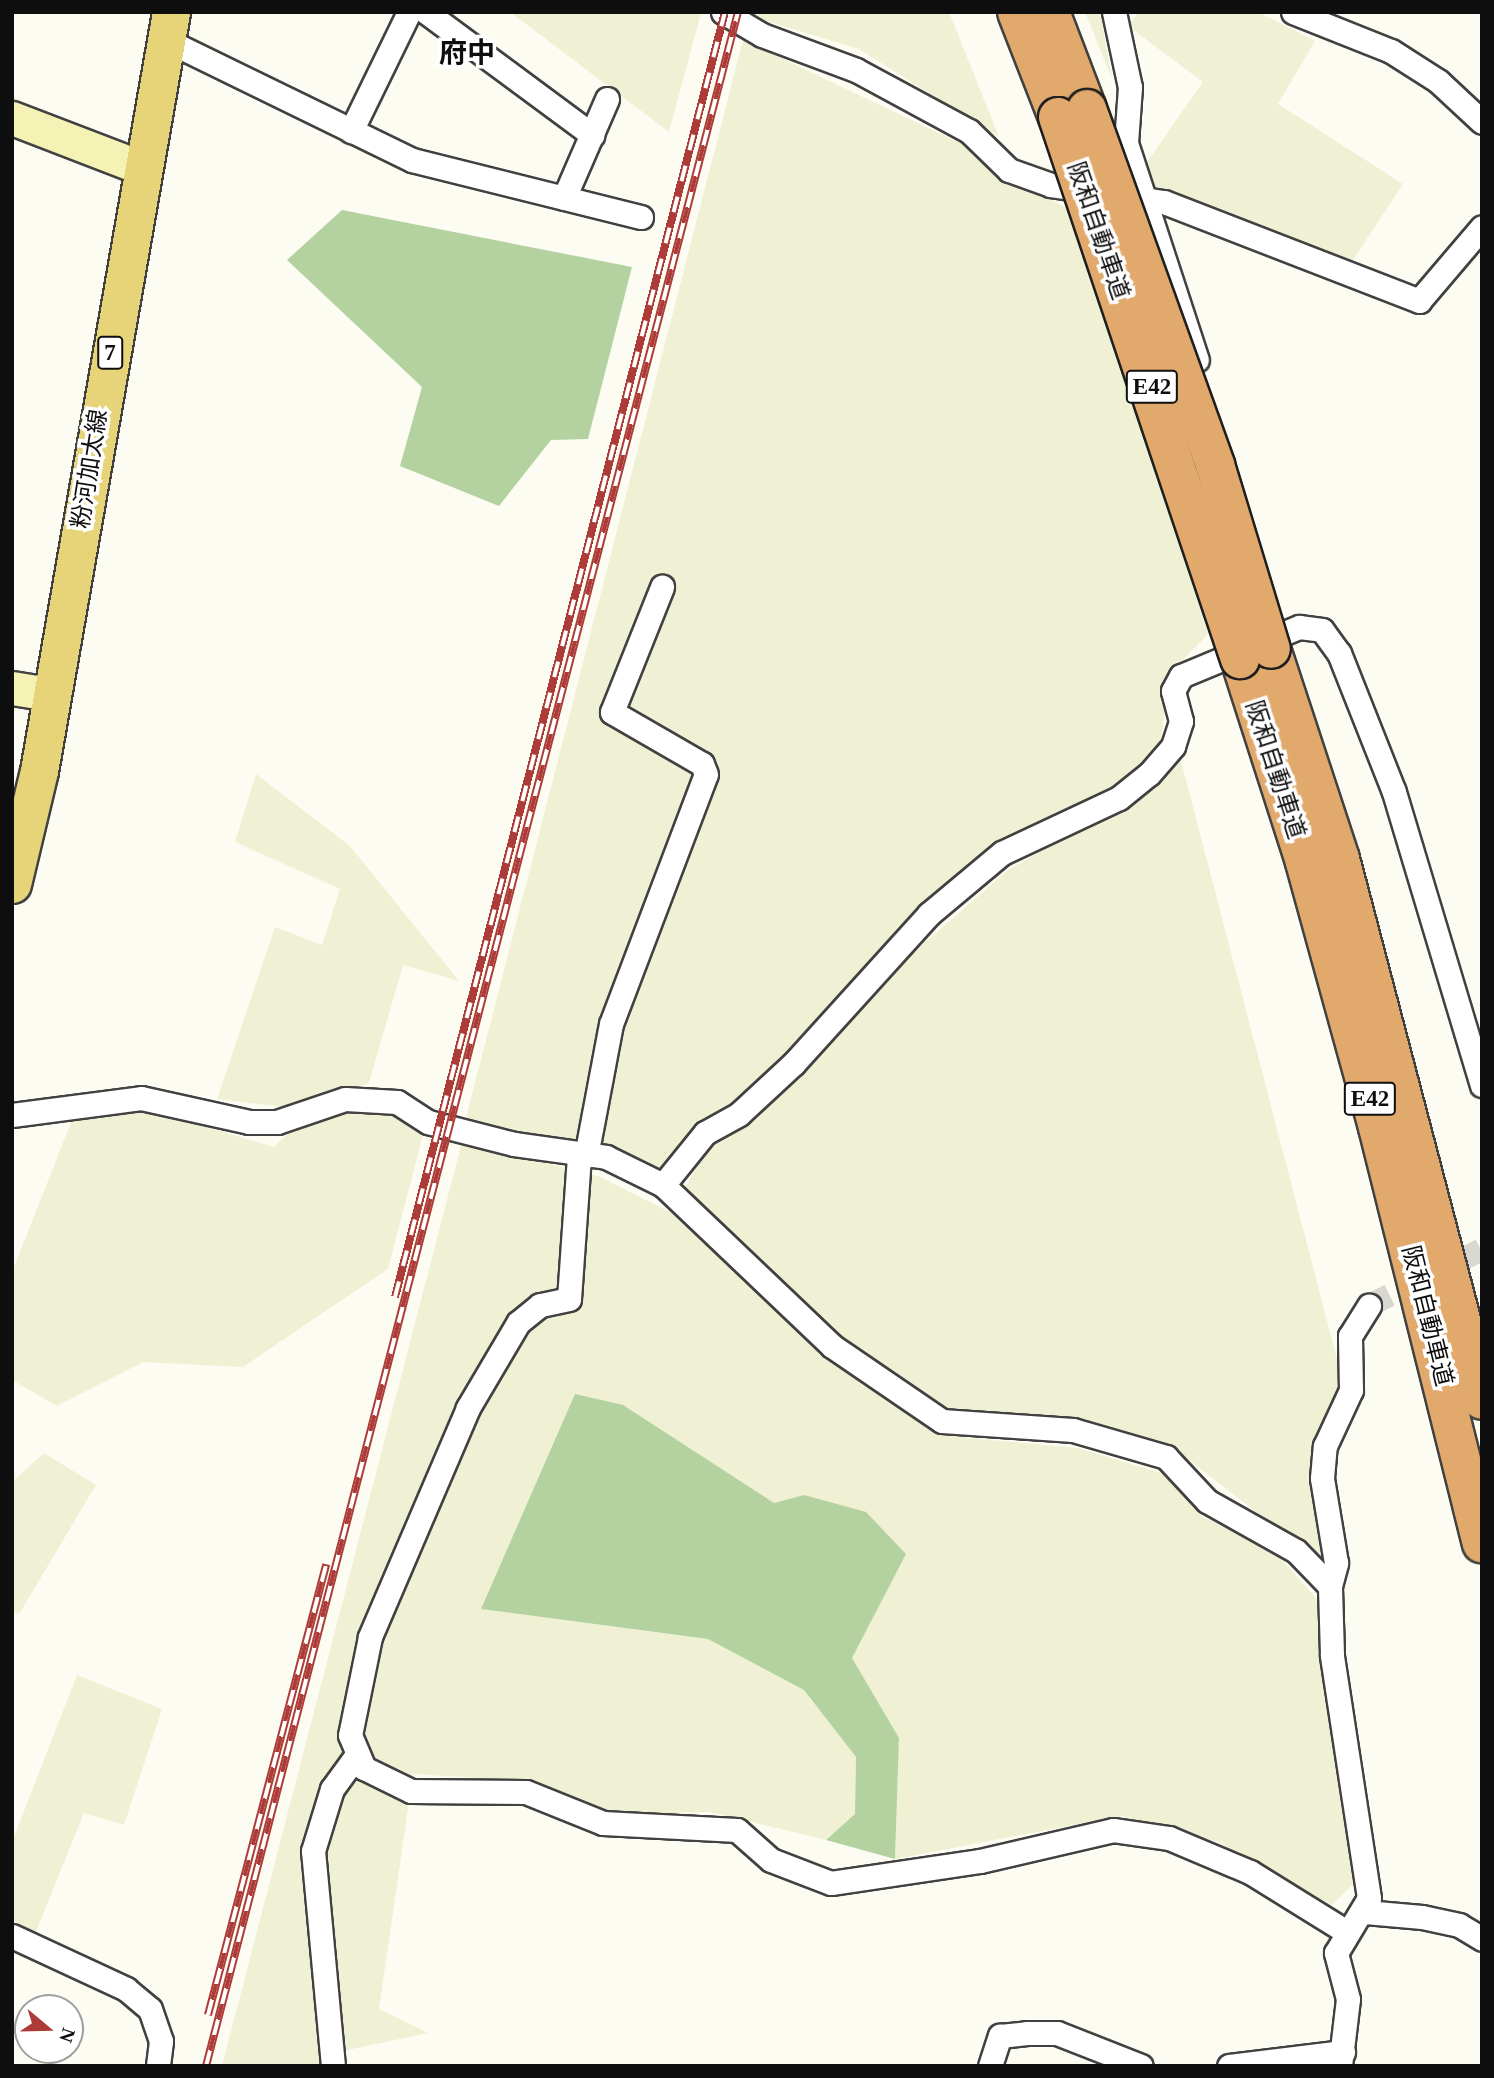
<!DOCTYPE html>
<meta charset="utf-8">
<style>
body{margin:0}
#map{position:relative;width:1494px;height:2078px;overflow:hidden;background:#fdfcf2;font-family:"Times New Roman","Noto Sans JP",serif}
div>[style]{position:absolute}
.farmland>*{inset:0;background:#f0f0d4}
.forest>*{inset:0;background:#b3d2a0}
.street-tunnel>*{height:23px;margin-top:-11.5px;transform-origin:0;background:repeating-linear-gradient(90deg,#d9d8d0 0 23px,transparent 0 34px)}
.roads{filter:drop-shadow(2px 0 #414141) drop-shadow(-2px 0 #414141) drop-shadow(0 2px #414141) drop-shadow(0 -2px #414141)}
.street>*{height:23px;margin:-11.5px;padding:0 11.5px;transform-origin:11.5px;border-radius:11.5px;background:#fff}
.secondary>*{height:33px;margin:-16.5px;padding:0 16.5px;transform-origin:16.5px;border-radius:16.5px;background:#f5f2b5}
.primary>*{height:37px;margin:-18.5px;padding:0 18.5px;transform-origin:18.5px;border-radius:18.5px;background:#e7d478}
.highway>*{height:38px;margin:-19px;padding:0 19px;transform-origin:19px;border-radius:19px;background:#e1aa6c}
.rail>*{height:8px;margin-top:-4px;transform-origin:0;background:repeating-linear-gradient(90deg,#fff 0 16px,#ad3c38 0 32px);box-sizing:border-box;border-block:2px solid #ad3c38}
.bridges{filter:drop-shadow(2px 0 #1f1f1f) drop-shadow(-2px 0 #1f1f1f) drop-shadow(0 2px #1f1f1f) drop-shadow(0 -2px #1f1f1f)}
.highway-bridge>*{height:38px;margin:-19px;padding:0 19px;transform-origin:19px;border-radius:19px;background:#e1aa6c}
span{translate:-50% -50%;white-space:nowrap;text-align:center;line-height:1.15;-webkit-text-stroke:7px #fff;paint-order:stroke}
.shield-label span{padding:2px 5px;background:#fff;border:2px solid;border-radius:5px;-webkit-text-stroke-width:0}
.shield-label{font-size:23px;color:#0e0e0e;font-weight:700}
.street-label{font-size:24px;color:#0e0e0e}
.quarter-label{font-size:28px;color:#0e0e0e;font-weight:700}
.frame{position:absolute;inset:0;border:14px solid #0e0e0e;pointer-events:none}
.north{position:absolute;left:14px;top:1994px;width:70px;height:70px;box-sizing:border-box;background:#fff;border:2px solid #9f9f9f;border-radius:50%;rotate:109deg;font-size:19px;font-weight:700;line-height:28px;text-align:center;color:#0e0e0e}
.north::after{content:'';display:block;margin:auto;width:24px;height:32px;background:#ad3c38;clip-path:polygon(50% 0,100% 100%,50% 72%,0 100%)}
</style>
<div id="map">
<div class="farmland">
<div style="clip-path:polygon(510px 12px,701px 13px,669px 132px)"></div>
<div style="clip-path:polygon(758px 12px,949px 12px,999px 137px,859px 49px,756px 18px)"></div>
<div style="clip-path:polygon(1085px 12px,1100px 12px,1112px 79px)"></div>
<div style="clip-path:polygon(1139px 12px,1258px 12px,1315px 41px,1278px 104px,1403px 184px,1351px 263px,1145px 189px,1140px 172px,1203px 82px,1128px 26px)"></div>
<div style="clip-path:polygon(743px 40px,968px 147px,1007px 177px,1070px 210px,1208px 634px,1169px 674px,1161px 740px,1125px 780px,998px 849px,877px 953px,737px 1110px,662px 1173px,606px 1145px,517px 1136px,466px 1118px)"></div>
<div style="clip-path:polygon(1179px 753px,1342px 1378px,1313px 1467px,1324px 1565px,1180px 1453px,1075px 1420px,942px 1413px,852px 1346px,685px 1187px,709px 1147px,757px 1119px,873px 988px,1008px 870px,1140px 795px)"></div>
<div style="clip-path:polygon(256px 774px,350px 846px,459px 981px,403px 965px,369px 1083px,284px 1107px,217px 1099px,275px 927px,322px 945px,340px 889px,235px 842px)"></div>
<div style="clip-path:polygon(142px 1108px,274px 1147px,298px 1125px,354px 1110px,391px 1111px,424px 1131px,388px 1269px,243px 1367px,143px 1362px,57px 1406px,12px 1380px,12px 1272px,74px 1115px)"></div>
<div style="clip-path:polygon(462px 1142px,598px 1176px,682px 1218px,820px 1352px,939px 1435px,1078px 1448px,1170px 1476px,1201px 1516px,1276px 1553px,1316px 1598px,1356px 1881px,1332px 1905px,1218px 1842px,1121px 1816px,895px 1859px,899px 1738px,851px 1658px,804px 1495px,774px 1504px,623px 1405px,481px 1609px,708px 1639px,804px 1690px,856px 1757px,855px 1814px,826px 1840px,710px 1812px,616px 1814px,528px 1781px,413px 1774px,379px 2009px,428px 2033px,338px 2052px,333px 2066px,222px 2066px)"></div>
<div style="clip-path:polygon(44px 1453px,96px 1485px,19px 1614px,12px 1611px,12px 1482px)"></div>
<div style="clip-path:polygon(77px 1675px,162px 1709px,124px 1825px,84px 1813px,35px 1934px,12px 1925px,12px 1842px)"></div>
</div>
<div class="forest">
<div style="clip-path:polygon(342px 210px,632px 267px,588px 439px,551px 440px,499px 506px,400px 466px,422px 387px,287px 260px)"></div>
<div style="clip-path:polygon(575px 1394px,623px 1405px,774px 1503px,804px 1495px,866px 1512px,906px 1554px,852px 1658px,899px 1738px,895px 1859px,826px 1840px,855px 1814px,856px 1757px,804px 1690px,708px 1639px,481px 1609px)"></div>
</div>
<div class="street-tunnel">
<div style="left:1369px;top:1305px;width:126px;rotate:-26.4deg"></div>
</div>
<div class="roads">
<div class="street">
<div style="left:426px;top:12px;width:207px;rotate:36.5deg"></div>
<div style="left:723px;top:12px;width:45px;rotate:30.5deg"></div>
<div style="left:762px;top:35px;width:100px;rotate:20.4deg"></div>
<div style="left:856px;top:70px;width:128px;rotate:28.4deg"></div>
<div style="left:969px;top:131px;width:56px;rotate:44.3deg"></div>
<div style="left:1009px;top:170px;width:45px;rotate:19.7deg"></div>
<div style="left:1051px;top:185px;width:114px;rotate:8.6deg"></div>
<div style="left:1164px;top:202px;width:274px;rotate:21.2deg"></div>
<div style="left:1419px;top:301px;width:97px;rotate:-49.6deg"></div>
<div style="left:1114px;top:12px;width:77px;rotate:78deg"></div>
<div style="left:1130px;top:87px;width:56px;rotate:94.1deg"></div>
<div style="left:1126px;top:143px;width:228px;rotate:71.9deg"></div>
<div style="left:1293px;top:12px;width:105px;rotate:21.7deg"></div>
<div style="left:1391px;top:51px;width:56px;rotate:32.6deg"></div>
<div style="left:1438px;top:81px;width:60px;rotate:43deg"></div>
<div style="left:166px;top:40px;width:274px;rotate:26deg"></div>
<div style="left:412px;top:160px;width:236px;rotate:14deg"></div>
<div style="left:351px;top:131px;width:132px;rotate:-64deg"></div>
<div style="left:564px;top:198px;width:108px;rotate:-66.5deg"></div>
<div style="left:12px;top:1115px;width:130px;rotate:-7.5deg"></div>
<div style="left:141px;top:1098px;width:111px;rotate:12.5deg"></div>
<div style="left:249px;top:1122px;width:28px"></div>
<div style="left:277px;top:1122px;width:72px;rotate:-18.7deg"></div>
<div style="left:345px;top:1099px;width:52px;rotate:3.3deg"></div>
<div style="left:397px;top:1102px;width:37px;rotate:33deg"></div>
<div style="left:428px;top:1122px;width:89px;rotate:14.3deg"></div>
<div style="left:514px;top:1144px;width:93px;rotate:8deg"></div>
<div style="left:606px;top:1157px;width:64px;rotate:26.2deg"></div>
<div style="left:663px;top:1185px;width:233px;rotate:43.6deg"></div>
<div style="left:832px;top:1346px;width:133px;rotate:34.3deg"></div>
<div style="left:942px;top:1421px;width:131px;rotate:3.9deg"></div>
<div style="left:1073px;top:1430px;width:97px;rotate:16.2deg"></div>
<div style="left:1166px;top:1457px;width:60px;rotate:47deg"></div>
<div style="left:1207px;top:1501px;width:102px;rotate:29.3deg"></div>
<div style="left:1296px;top:1551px;width:49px;rotate:45.8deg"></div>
<div style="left:579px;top:1156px;width:143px;rotate:94deg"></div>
<div style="left:569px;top:1299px;width:30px;rotate:168deg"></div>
<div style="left:540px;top:1305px;width:28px;rotate:141deg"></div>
<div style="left:518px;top:1323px;width:99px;rotate:120.5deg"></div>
<div style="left:468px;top:1408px;width:249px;rotate:113.2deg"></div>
<div style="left:370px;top:1637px;width:100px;rotate:101.5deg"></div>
<div style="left:350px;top:1735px;width:36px;rotate:67deg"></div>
<div style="left:364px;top:1768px;width:52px;rotate:26.1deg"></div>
<div style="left:411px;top:1791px;width:115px;rotate:0.5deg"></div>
<div style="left:526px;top:1792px;width:83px;rotate:21.9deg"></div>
<div style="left:603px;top:1823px;width:134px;rotate:3deg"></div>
<div style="left:737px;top:1830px;width:45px;rotate:41.4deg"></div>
<div style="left:771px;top:1860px;width:64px;rotate:21deg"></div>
<div style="left:831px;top:1883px;width:151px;rotate:-8.4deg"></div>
<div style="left:980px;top:1861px;width:137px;rotate:-13.1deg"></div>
<div style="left:1113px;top:1830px;width:57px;rotate:8.1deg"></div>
<div style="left:1169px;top:1838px;width:88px;rotate:22.8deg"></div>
<div style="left:1250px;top:1872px;width:112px;rotate:31.8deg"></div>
<div style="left:586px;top:1156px;width:134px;rotate:-79.3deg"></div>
<div style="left:611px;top:1024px;width:267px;rotate:-69.2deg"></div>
<div style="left:706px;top:774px;width:11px;rotate:-112deg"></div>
<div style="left:702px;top:764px;width:104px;rotate:-150deg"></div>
<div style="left:612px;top:712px;width:135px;rotate:-68.2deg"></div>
<div style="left:663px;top:1185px;width:67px;rotate:-51.1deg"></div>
<div style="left:705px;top:1133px;width:39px;rotate:-29deg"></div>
<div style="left:739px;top:1114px;width:75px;rotate:-42.8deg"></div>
<div style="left:794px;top:1063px;width:201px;rotate:-47.8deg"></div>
<div style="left:929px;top:914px;width:95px;rotate:-39.9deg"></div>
<div style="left:1002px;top:853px;width:129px;rotate:-25.2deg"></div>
<div style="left:1119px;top:798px;width:38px;rotate:-39deg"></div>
<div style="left:1149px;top:774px;width:37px;rotate:-49deg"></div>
<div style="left:1173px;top:746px;width:26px;rotate:-72deg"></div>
<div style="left:1181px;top:721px;width:31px;rotate:-105deg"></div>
<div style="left:1173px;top:691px;width:17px;rotate:-62deg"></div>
<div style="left:1181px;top:676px;width:128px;rotate:-22.6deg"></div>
<div style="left:1299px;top:627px;width:23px;rotate:7deg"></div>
<div style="left:1322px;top:630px;width:29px;rotate:54deg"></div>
<div style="left:1339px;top:653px;width:149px;rotate:68.4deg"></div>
<div style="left:1394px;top:792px;width:306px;rotate:73.3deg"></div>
<div style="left:1365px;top:1912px;width:57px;rotate:5deg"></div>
<div style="left:1422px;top:1917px;width:38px;rotate:12deg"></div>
<div style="left:1459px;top:1925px;width:27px;rotate:31deg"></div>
<div style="left:12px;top:1936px;width:126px;rotate:24.9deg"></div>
<div style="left:126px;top:1989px;width:31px;rotate:40deg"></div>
<div style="left:150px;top:2009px;width:34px;rotate:71deg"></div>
<div style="left:161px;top:2041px;width:25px;rotate:97deg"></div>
<div style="left:333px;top:2066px;width:216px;rotate:-95.3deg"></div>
<div style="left:313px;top:1851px;width:65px;rotate:-73deg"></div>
<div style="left:332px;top:1789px;width:39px;rotate:-54deg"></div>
<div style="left:990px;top:2066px;width:32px;rotate:-72deg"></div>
<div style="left:1000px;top:2036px;width:27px;rotate:-6deg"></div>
<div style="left:1027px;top:2033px;width:30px"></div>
<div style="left:1057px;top:2033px;width:90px;rotate:21.4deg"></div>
<div style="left:1229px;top:2066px;width:115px;rotate:-7deg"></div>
<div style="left:1340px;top:2066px;width:67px;rotate:-83.2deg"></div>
<div style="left:1348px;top:1999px;width:48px;rotate:-104.6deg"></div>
<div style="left:1336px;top:1953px;width:64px;rotate:-59deg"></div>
<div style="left:1369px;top:1898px;width:246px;rotate:-98.7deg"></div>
<div style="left:1332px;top:1655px;width:69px;rotate:-91.7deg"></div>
<div style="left:1330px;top:1586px;width:24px;rotate:-75deg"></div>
<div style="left:1336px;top:1563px;width:86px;rotate:-99.4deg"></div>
<div style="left:1322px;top:1478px;width:32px;rotate:-85deg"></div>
<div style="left:1325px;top:1446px;width:62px;rotate:-65.1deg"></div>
<div style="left:1351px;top:1390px;width:54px;rotate:-91.1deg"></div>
<div style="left:1350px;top:1336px;width:36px;rotate:-58deg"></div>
</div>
<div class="secondary">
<div style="left:12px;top:118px;width:139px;rotate:21deg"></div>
<div style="left:12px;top:688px;width:38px;rotate:9deg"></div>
</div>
<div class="primary">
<div style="left:12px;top:884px;width:116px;rotate:-76.6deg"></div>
<div style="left:39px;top:771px;width:770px;rotate:-80.13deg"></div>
</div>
<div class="highway">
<div style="left:1017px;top:12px;width:113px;rotate:68.7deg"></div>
<div style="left:1050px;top:12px;width:104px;rotate:69.1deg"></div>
<div style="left:1271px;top:649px;width:221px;rotate:71.8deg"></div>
<div style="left:1340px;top:859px;width:559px;rotate:75.29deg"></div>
<div style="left:1240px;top:659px;width:213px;rotate:72.2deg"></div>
<div style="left:1305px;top:862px;width:275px;rotate:74.6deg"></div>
<div style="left:1378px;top:1127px;width:429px;rotate:76deg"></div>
</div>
</div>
<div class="rail">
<div style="left:395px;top:1297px;width:1327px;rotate:-75.6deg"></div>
<div style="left:208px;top:2015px;width:466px;rotate:-75.3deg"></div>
<div style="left:206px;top:2066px;width:2122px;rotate:-75.48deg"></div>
</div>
<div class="bridges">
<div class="highway-bridge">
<div style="left:1087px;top:109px;width:378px;rotate:70.2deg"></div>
<div style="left:1215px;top:465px;width:192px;rotate:73.1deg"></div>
<div style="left:1058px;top:117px;width:572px;rotate:71.44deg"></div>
</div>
</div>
<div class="shield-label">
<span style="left:110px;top:353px">7</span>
<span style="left:1152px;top:387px">E42</span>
<span style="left:1370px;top:1099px">E42</span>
</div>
<div class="street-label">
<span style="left:1098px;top:231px;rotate:71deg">阪和自動車道</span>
<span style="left:90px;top:469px;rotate:-81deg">粉河加太線</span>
<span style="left:1275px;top:770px;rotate:72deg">阪和自動車道</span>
<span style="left:1427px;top:1316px;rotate:76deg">阪和自動車道</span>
</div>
<div class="quarter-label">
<span style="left:467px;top:53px">府中</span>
</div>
<div class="frame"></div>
<div class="north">N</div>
</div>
